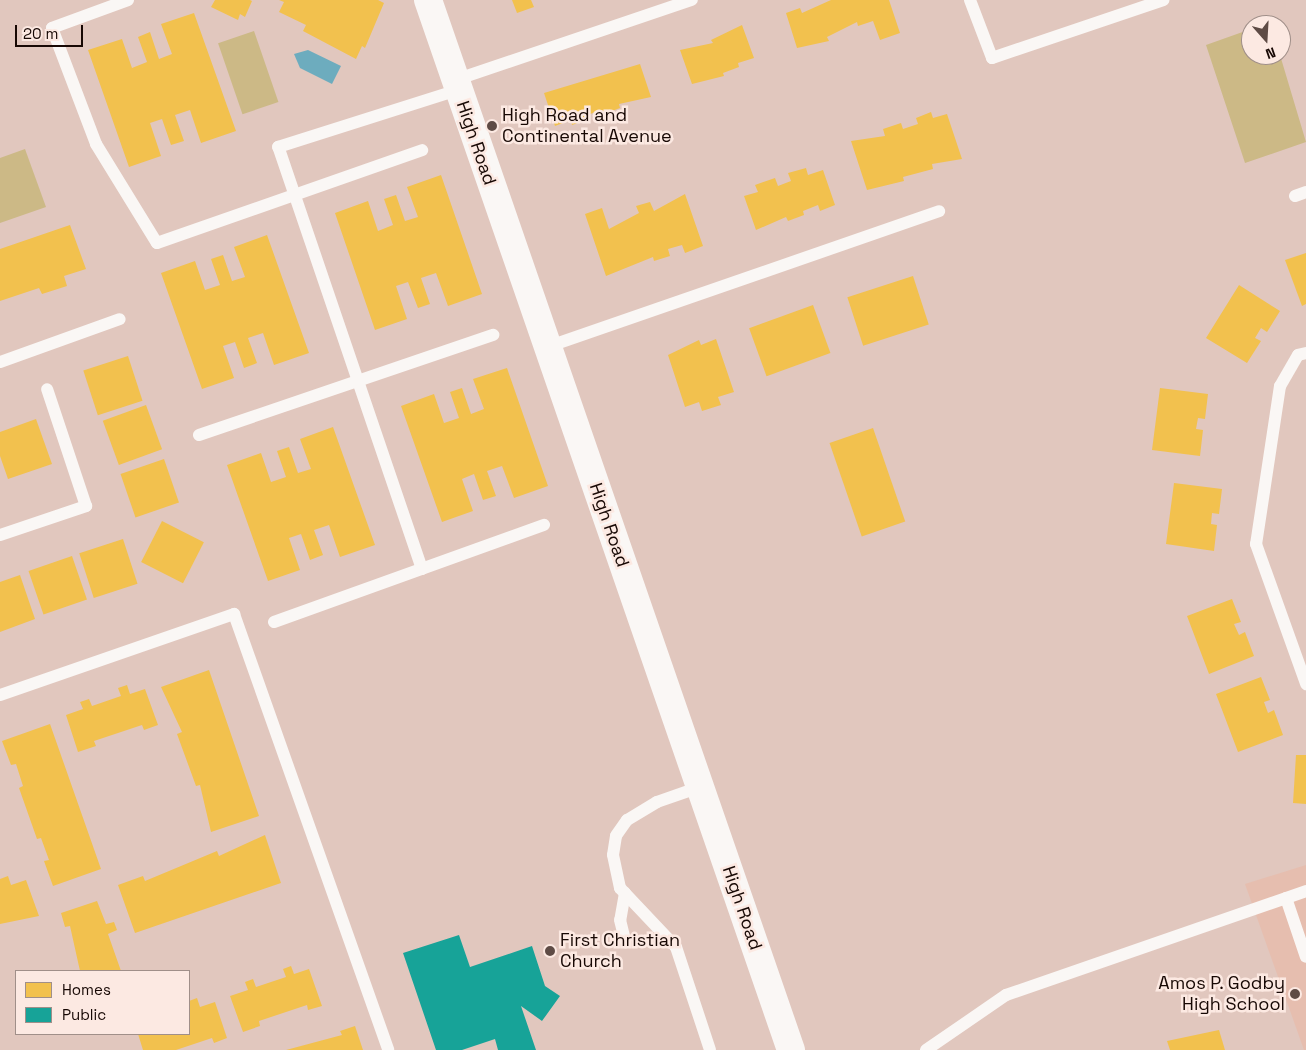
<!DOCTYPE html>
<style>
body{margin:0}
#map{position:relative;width:1306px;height:1050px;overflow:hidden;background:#e1c7be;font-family:"Space Grotesk",sans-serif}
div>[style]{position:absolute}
.built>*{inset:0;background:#e6beaf}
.green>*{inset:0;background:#ccb986;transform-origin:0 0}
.water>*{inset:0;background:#6dacbe}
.homes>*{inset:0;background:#f2c14e;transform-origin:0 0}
.public>*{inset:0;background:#17a398}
.lane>*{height:12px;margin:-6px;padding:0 6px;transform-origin:6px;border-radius:6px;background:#faf7f5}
.secondary>*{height:28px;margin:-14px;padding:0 14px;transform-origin:14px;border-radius:14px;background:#faf7f5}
.dots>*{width:14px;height:14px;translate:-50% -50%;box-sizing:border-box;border:2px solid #fce9e2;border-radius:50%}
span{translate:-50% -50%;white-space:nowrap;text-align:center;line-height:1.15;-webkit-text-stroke:5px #fce9e2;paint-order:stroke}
.poi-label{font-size:18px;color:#170804}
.left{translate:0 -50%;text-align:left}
.right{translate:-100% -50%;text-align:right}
.street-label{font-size:18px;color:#170804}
.legend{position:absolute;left:15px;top:970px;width:175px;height:65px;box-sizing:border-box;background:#fce9e2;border:1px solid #a08f89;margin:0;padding:6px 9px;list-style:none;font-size:15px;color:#170804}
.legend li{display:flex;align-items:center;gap:10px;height:25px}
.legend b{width:25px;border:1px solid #a08f89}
.north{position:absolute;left:1241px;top:15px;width:50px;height:50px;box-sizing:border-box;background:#fce9e2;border:1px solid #a08f89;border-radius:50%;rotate:161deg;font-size:14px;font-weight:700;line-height:20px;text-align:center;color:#170804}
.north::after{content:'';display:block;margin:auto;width:18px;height:22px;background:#5e4b45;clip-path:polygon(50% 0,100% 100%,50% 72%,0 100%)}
.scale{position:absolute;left:15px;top:25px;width:68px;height:22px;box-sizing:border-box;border:2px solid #170804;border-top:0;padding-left:6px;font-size:15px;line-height:18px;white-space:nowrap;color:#170804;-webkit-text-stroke:4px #fce9e2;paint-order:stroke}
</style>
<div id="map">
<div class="built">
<div style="clip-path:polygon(1306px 865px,1306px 1050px,1304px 1050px,1245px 884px)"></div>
</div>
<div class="green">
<div style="clip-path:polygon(1251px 29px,1251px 55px,1280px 55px,1306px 142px,1245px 163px,1206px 45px)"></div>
<div style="left:254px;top:31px;width:75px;height:38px;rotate:71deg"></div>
<div style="clip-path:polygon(25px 149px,46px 207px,0 223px,0 158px)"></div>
</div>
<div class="water">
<div style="clip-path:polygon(308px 50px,341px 66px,332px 84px,300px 68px,294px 54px)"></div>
</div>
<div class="homes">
<div style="clip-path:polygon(215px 0,250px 0,252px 1px,245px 17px,240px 14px,238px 20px,211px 7px)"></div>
<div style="clip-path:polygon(279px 0,378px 0,384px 3px,365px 48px,362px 46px,356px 59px,303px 31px,306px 25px,279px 12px,284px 2px)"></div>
<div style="clip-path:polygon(512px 0,531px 0,534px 7px,517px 13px)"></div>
<div style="clip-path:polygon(831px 0,889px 0,900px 33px,880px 40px,873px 21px,858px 26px,857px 22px,827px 37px,829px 41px,797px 48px,786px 13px,800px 8px,802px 13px)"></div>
<div style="clip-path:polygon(194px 13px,236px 131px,201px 143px,190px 110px,175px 115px,184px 141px,171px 145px,162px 119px,150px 123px,161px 156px,129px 167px,88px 50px,122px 39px,132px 68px,147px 62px,138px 37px,150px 32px,159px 59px,172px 54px,161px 24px)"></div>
<div style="clip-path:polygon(742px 25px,754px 58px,738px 63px,739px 67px,723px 73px,724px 76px,692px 84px,680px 50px,713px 43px,711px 40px)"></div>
<div style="clip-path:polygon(640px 64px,651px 97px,619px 104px,620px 108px,604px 114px,602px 110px,587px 115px,589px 119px,572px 125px,571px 120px,555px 126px,544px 93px)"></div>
<div style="clip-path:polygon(931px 112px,933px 118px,947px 114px,962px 159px,932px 164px,933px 169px,903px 177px,904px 181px,867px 190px,851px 141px,885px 136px,883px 129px,901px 123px,903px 129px,918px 124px,916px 118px)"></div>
<div style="clip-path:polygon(806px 168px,808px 175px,823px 170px,835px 205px,820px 211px,818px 205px,803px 211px,804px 215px,788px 221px,786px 217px,756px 230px,744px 196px,758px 192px,755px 185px,775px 178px,778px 186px,791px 181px,788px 173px)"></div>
<div style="clip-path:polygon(441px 175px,482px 294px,448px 306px,436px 273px,421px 278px,430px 304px,418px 308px,408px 282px,396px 286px,407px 319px,375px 330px,335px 213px,368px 201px,378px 231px,393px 225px,384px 199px,396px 195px,405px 221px,418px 217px,407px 187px)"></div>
<div style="clip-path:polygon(685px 194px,703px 246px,685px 253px,682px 245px,668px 249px,670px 256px,654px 261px,653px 257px,606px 276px,585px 214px,602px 208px,609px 229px,639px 213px,636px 206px,650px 202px,654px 211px)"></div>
<div style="clip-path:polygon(70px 225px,86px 269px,64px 276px,67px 286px,42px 294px,39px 288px,0 301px,0 249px)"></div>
<div style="clip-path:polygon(267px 235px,309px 353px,274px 365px,263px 333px,248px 338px,257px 363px,244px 368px,235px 342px,223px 346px,234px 378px,202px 389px,161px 273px,195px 261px,205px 290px,220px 285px,211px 259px,223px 255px,232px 281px,245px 277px,234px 247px)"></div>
<div style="clip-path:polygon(1306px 253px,1306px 304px,1302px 306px,1285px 260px)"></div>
<div style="left:913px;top:276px;width:51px;height:69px;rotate:72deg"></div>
<div style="clip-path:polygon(1239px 285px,1280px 311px,1267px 332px,1261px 328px,1255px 338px,1261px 341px,1247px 363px,1206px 338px)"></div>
<div style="left:813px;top:305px;width:51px;height:68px;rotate:70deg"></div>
<div style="clip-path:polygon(716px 339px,734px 392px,718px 397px,721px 405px,702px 411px,699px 402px,685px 407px,668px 355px,699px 340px,701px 345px)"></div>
<div style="left:128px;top:356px;width:47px;height:47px;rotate:72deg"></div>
<div style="clip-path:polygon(507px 368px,548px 486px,514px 498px,502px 466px,487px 471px,496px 496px,483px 500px,474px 474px,462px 479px,473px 511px,442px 522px,401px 406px,434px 394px,444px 423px,459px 418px,450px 392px,462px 388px,471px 414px,484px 409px,473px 379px)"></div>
<div style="clip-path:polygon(1160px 388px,1208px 394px,1205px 419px,1198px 418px,1196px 429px,1203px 430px,1200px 456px,1152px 450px)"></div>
<div style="left:146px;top:405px;width:47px;height:46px;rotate:70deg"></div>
<div style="clip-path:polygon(36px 419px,52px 464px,8px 479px,0 456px,0 432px)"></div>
<div style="clip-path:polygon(333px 427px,375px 545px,340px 557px,329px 525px,314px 530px,323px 555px,310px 560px,301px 534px,289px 538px,300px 570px,268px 581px,227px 465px,261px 453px,271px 482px,286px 477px,277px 451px,289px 447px,298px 473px,311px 469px,300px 439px)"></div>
<div style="left:873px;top:428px;width:99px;height:46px;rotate:71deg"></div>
<div style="left:164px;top:459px;width:46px;height:46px;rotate:71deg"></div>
<div style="clip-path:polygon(1174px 483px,1222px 489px,1219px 514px,1212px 513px,1211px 524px,1217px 525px,1214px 551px,1166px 544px)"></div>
<div style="left:162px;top:521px;width:47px;height:46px;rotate:27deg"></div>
<div style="left:123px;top:539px;width:47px;height:46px;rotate:72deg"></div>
<div style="left:72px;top:556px;width:46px;height:46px;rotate:71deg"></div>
<div style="clip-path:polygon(20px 575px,35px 619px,0 632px,0 582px)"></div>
<div style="clip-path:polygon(1232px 599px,1241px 622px,1234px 624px,1239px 635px,1245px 632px,1254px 656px,1209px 674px,1187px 616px)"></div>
<div style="clip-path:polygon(209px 670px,259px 816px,211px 832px,200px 785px,196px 786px,177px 734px,182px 732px,161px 687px)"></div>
<div style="clip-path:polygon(1261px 677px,1270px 700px,1264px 702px,1268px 713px,1274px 710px,1283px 735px,1238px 752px,1216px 694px)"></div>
<div style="clip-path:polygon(127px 685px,130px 694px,145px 689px,158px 725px,144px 730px,142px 725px,94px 741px,96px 746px,78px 752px,66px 715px,83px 709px,80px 702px,89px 699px,92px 706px,121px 696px,118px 688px)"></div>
<div style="clip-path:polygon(50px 724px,101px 869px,53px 886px,44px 861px,49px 860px,41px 838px,37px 839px,19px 788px,23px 786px,16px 764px,11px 765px,2px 741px)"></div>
<div style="clip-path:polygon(1296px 755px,1306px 755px,1306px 804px,1293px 803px)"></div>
<div style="clip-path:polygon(265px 835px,281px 883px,135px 933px,118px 885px,143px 876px,145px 881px,217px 851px,219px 856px)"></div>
<div style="clip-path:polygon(8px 876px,11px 885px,26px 880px,39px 916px,0 924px,0 879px)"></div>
<div style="clip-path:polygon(97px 901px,106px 924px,114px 922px,117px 930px,108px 934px,121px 971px,80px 971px,70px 926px,65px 927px,61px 913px)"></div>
<div style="clip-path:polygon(291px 966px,294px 974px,309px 969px,322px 1006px,308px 1010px,307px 1005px,259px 1021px,260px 1026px,243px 1032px,230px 996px,248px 990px,245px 982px,253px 979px,256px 987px,286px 977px,283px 969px)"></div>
<div style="clip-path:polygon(197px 998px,200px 1007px,215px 1002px,227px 1038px,214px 1043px,212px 1038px,176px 1050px,143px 1050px,138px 1034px,189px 1034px,189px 1001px)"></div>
<div style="clip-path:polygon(355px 1026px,363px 1050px,286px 1050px,342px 1035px,340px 1031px)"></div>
<div style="clip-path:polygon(1219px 1030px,1225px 1050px,1170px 1050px,1167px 1041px)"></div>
</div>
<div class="public">
<div style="clip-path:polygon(459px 935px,470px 967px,532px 946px,545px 986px,560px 996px,542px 1021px,521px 1006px,536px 1050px,498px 1050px,495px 1039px,462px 1050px,436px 1050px,403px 953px)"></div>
</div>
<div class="lane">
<div style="left:128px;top:0;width:81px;rotate:159.8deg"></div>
<div style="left:52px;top:28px;width:124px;rotate:69.2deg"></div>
<div style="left:96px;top:144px;width:116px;rotate:58.4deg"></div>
<div style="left:157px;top:243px;width:281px;rotate:-19.3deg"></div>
<div style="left:970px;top:0;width:62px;rotate:69.2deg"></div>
<div style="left:992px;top:58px;width:181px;rotate:-18.7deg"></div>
<div style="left:455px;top:80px;width:250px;rotate:-18.7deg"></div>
<div style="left:1295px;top:196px;width:12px;rotate:-20deg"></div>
<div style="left:547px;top:347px;width:415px;rotate:-19.1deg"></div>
<div style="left:1306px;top:353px;width:8px;rotate:166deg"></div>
<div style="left:1298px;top:355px;width:36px;rotate:120deg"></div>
<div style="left:1280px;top:386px;width:160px;rotate:98.6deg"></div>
<div style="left:1256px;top:544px;width:149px;rotate:70.3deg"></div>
<div style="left:0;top:362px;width:127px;rotate:-19.7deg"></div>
<div style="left:199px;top:435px;width:311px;rotate:-18.8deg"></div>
<div style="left:0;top:535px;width:91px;rotate:-18.6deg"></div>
<div style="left:86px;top:506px;width:123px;rotate:-108.4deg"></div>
<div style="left:422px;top:569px;width:446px;rotate:-108.8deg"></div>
<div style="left:278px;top:147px;width:189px;rotate:-17.6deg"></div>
<div style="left:274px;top:622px;width:287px;rotate:-19.8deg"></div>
<div style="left:0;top:695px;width:248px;rotate:-19.1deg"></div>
<div style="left:234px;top:614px;width:462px;rotate:70.5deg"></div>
<div style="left:700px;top:787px;width:46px;rotate:160.8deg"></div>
<div style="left:657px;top:802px;width:35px;rotate:149deg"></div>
<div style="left:627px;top:820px;width:19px;rotate:125deg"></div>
<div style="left:616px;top:836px;width:19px;rotate:99deg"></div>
<div style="left:613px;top:855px;width:34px;rotate:78deg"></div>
<div style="left:620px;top:888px;width:81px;rotate:46.5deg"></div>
<div style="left:676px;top:947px;width:108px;rotate:71.7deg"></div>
<div style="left:625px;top:893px;width:27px;rotate:100deg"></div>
<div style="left:620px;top:920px;width:21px;rotate:76deg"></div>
<div style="left:1286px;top:898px;width:62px;rotate:71.3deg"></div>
<div style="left:926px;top:1050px;width:97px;rotate:-34.5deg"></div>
<div style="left:1006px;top:995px;width:318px;rotate:-19.1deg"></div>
</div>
<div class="secondary">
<div style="left:428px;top:0;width:1111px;rotate:70.93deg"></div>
</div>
<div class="dots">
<div style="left:492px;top:126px;background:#5e4b45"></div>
<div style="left:550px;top:951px;background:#5e4b45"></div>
<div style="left:1295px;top:994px;background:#5e4b45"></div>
</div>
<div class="poi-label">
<span class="left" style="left:502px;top:126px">High Road and<br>Continental Avenue</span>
<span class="left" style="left:560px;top:951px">First Christian<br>Church</span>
<span class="right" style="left:1285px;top:994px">Amos P. Godby<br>High School</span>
</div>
<div class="street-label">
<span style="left:476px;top:143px;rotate:71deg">High Road</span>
<span style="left:609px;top:525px;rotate:71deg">High Road</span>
<span style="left:742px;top:908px;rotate:71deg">High Road</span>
</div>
<ul class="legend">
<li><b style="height:14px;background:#f2c14e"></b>Homes</li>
<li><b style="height:14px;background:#17a398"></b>Public</li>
</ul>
<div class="north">N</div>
<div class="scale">20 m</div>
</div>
